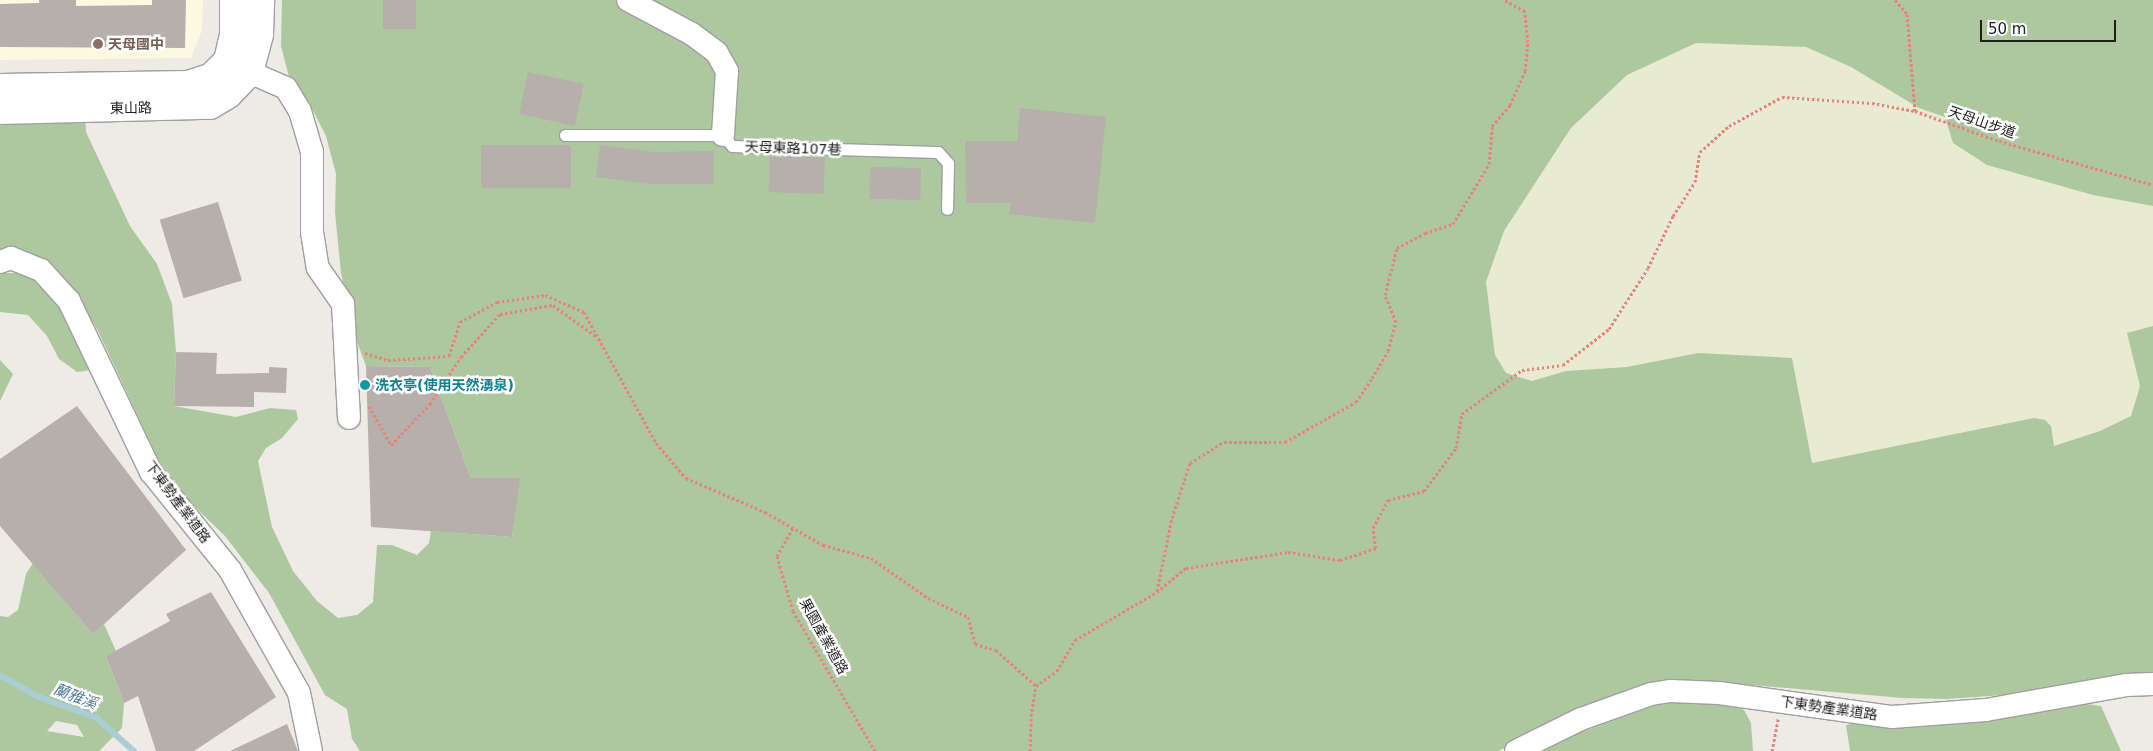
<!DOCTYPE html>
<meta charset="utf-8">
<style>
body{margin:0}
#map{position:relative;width:2153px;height:751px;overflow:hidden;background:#eeeae5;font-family:"DejaVu Sans","Noto Sans TC",sans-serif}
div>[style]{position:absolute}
.education>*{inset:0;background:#fbfae1}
.farmland>*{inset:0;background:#e9ead2}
.forest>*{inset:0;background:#adc89f}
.stream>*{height:5.5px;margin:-2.75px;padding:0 2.75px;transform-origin:2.75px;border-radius:2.75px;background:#abced6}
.building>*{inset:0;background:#b6afab;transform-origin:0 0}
.path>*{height:3px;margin-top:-1.5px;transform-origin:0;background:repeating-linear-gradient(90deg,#e8827b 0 2.5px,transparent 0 5px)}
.roads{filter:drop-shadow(1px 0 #9f9f9f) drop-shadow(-1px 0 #9f9f9f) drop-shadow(0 1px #9f9f9f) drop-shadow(0 -1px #9f9f9f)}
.service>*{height:11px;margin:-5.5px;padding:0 5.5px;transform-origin:5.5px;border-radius:5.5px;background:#fff}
.minor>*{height:22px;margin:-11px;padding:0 11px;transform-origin:11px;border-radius:11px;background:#fff}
.tertiary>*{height:28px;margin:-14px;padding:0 14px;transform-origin:14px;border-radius:14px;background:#fff}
.dots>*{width:14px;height:14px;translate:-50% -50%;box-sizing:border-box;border:2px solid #fff;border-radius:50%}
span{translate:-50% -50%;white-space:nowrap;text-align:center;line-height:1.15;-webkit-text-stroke:5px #fff;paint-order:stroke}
.education-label{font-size:14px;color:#785e54;font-weight:700}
.left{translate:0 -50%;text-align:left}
.street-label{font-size:14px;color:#1e1e1e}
.culture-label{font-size:14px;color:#0d838f;font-weight:700}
.water-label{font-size:15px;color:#537a9b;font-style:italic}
.scale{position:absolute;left:1980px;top:20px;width:136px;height:22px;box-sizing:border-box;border:2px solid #1e1e1e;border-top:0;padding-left:6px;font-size:15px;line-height:18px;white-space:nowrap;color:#1e1e1e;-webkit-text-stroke:4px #fff;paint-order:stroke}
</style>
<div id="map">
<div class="education">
<div style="clip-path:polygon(0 0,203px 0,202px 30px,191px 58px,0 60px)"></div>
</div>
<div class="farmland">
<div style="clip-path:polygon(1696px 43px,1806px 47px,1851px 67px,1919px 108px,1945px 117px,1953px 143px,2093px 195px,2153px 206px,2153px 326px,2127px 333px,2140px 386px,2131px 416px,2100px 431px,2054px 446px,2034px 418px,1812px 463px,1627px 367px,1566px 371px,1532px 381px,1505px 373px,1495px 355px,1486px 282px,1504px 231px,1571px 128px,1627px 75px)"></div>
</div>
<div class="forest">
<div style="clip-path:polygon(282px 0,2153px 0,2153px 206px,2093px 195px,1987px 165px,1953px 143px,1945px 117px,1919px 108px,1851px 67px,1806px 47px,1696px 43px,1627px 75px,1571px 128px,1504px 231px,1486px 282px,1495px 355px,1506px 373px,1532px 381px,1566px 371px,1627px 367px,1698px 353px,1792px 358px,1812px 463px,2034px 418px,2045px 420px,2051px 426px,2054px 446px,2100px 431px,2131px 416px,2140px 386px,2127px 333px,2153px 326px,2153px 673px,2127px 673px,2003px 695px,1947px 699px,1903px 698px,1716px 682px,1552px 725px,1498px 751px,360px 751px,352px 739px,347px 709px,325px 695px,269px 593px,225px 536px,169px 482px,98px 331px,75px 292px,54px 266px,26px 251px,0 254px,0 116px,85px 114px,86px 132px,130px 226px,157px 264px,172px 304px,176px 352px,174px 406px,236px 417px,270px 408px,296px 410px,298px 419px,282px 438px,266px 448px,258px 461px,272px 527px,293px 571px,317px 601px,338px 618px,357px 615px,373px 602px,377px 545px,392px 545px,417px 555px,429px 543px,431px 531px,512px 537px,519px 478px,471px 478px,430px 367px,366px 366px,353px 331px,341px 273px,335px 212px,336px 174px,326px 136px,307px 99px,289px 77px,281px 46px)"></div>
<div style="clip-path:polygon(0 273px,22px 273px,44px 285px,67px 316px,91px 370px,77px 372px,59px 359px,47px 336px,28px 315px,0 312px)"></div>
<div style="clip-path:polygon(0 360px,13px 374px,0 401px)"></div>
<div style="clip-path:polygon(evenodd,33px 563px,93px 634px,104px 624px,116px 651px,106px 656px,124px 703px,122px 728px,99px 751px,0 751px,0 616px,8px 617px,18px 610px,26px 574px,33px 563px,56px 721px,77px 725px,84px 737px,47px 731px,56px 721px)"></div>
<div style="clip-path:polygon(1683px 701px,1729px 704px,1744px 710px,1751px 723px,1753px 751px,1531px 751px,1652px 706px)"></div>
<div style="clip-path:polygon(2078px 703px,2101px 706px,2121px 751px,1850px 751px,1846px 725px,1868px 720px)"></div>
</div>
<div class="stream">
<div style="left:0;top:675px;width:45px;rotate:29.4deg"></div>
<div style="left:39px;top:697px;width:62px;rotate:19.9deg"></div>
<div style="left:97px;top:718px;width:50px;rotate:41.7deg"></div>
</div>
<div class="building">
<div style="clip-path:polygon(39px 0,76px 0,76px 6px,152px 5px,152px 0,186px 0,185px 48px,0 47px,0 4px,39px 3px)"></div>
<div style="left:383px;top:0;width:33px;height:29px"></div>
<div style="left:528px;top:72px;width:57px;height:43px;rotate:12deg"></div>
<div style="clip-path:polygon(1020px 108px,1106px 117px,1095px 223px,1009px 214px,1011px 203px,966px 203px,965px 141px,1017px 141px)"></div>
<div style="left:481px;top:145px;width:90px;height:43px"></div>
<div style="clip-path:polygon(600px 145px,655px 152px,714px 151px,714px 184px,648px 184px,596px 177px)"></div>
<div style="left:770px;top:155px;width:55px;height:37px;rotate:2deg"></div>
<div style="left:870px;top:167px;width:51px;height:32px;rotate:1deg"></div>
<div style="left:218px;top:202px;width:82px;height:61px;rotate:73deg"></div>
<div style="clip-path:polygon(176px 352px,217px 353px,216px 374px,269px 373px,269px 367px,287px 368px,286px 393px,254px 392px,254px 407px,174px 406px)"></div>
<div style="clip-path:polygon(366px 366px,430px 367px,471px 478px,520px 478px,512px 537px,371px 527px)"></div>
<div style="clip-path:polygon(77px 406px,186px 550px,93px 634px,0 526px,0 459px)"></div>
<div style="clip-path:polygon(211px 592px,276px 697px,194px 751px,156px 751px,138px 696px,124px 703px,106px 656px,170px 621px,166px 614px)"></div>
<div style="clip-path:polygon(287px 724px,298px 751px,230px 751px)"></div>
</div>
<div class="path">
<div style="left:1895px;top:0;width:18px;rotate:49deg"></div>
<div style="left:1907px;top:14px;width:97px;rotate:85.3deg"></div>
<div style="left:365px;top:353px;width:24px;rotate:17deg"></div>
<div style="left:388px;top:360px;width:61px;rotate:-3.8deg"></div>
<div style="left:449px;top:356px;width:36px;rotate:-72deg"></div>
<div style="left:460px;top:322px;width:42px;rotate:-28.4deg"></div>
<div style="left:497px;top:302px;width:49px;rotate:-8.3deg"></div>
<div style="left:545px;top:295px;width:43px;rotate:23.6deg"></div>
<div style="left:584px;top:312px;width:149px;rotate:61.2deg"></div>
<div style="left:656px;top:443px;width:46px;rotate:49.4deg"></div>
<div style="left:686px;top:478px;width:86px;rotate:23.3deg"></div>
<div style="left:765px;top:512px;width:67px;rotate:29.6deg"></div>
<div style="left:823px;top:545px;width:50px;rotate:15.2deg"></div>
<div style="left:871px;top:558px;width:70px;rotate:35.1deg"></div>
<div style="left:928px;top:598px;width:44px;rotate:25.4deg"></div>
<div style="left:968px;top:617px;width:28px;rotate:75deg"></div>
<div style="left:975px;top:644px;width:22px;rotate:16deg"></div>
<div style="left:996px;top:650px;width:54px;rotate:42deg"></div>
<div style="left:1036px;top:686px;width:26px;rotate:-36deg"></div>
<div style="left:1057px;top:671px;width:36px;rotate:-60deg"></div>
<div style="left:1075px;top:640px;width:95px;rotate:-30.3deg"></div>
<div style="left:1157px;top:592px;width:38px;rotate:-40deg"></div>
<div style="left:1186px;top:568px;width:103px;rotate:-8.9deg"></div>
<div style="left:1288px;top:552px;width:53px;rotate:8.7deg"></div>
<div style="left:1340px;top:560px;width:38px;rotate:-18deg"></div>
<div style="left:1376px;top:548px;width:20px;rotate:-99deg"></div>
<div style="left:1373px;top:528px;width:32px;rotate:-62deg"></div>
<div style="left:1388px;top:500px;width:37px;rotate:-14deg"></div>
<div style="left:1424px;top:491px;width:54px;rotate:-53.3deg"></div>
<div style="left:1456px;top:448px;width:35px;rotate:-80deg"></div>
<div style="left:1462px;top:414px;width:74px;rotate:-36.3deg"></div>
<div style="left:1522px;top:370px;width:41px;rotate:-7deg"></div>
<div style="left:1563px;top:365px;width:58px;rotate:-38deg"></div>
<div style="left:1609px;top:329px;width:72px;rotate:-57.4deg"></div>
<div style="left:1648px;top:268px;width:58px;rotate:-64.3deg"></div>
<div style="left:1673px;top:216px;width:40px;rotate:-57.1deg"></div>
<div style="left:1695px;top:182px;width:30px;rotate:-81deg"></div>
<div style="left:1700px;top:152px;width:39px;rotate:-42deg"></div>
<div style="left:1729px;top:126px;width:60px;rotate:-28.7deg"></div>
<div style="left:1782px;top:97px;width:90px;rotate:3.8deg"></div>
<div style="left:1872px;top:103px;width:44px;rotate:10.5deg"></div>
<div style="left:1915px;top:111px;width:89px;rotate:19.7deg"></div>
<div style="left:1999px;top:141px;width:160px;rotate:15.9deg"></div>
<div style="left:369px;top:406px;width:45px;rotate:60.6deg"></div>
<div style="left:391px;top:445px;width:57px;rotate:-46.4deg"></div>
<div style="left:430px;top:404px;width:56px;rotate:-56.6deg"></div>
<div style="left:461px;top:357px;width:58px;rotate:-47.8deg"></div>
<div style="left:500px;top:314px;width:54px;rotate:-9.6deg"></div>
<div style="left:553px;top:305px;width:54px;rotate:36deg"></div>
<div style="left:793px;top:528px;width:32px;rotate:120deg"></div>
<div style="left:777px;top:556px;width:57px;rotate:73.8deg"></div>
<div style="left:793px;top:611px;width:162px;rotate:59.6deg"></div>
<div style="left:1157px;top:591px;width:75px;rotate:-78.4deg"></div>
<div style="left:1172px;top:518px;width:58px;rotate:-71.9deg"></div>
<div style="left:1190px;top:463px;width:40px;rotate:-32deg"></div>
<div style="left:1224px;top:442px;width:61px"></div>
<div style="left:1285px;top:442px;width:81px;rotate:-29.4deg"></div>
<div style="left:1356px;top:402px;width:29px;rotate:-56deg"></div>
<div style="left:1372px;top:378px;width:31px;rotate:-59deg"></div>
<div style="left:1388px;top:351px;width:30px;rotate:-75deg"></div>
<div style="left:1396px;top:322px;width:29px;rotate:-112deg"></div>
<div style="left:1385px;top:295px;width:49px;rotate:-75.7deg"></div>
<div style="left:1397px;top:248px;width:32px;rotate:-28deg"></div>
<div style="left:1425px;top:233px;width:29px;rotate:-18deg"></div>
<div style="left:1453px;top:224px;width:70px;rotate:-59deg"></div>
<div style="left:1489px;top:164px;width:38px;rotate:-85deg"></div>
<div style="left:1492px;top:126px;width:28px;rotate:-49deg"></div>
<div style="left:1510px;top:105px;width:37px;rotate:-66deg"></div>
<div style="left:1525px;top:71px;width:29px;rotate:-84deg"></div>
<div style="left:1528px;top:42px;width:31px;rotate:-96deg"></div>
<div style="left:1525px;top:11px;width:24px;rotate:-152deg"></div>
<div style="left:1030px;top:751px;width:35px;rotate:-88deg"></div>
<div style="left:1031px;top:716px;width:30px;rotate:-81deg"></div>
<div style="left:1772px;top:751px;width:33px;rotate:-79deg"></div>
</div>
<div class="roads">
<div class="service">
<div style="left:565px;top:135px;width:158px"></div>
<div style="left:723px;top:135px;width:14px;rotate:51deg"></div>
<div style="left:732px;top:146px;width:206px;rotate:1.7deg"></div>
<div style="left:938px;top:152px;width:15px;rotate:48deg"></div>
<div style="left:948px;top:163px;width:46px;rotate:91.2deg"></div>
</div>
<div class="minor">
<div style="left:628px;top:0;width:72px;rotate:28deg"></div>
<div style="left:692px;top:34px;width:31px;rotate:37deg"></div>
<div style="left:717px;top:53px;width:21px;rotate:61deg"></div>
<div style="left:727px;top:71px;width:64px;rotate:93.6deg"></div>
<div style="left:249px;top:72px;width:40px;rotate:23.4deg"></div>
<div style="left:286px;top:88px;width:27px;rotate:59deg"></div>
<div style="left:300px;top:111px;width:43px;rotate:73.7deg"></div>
<div style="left:312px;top:152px;width:80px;rotate:90deg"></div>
<div style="left:312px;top:232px;width:36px;rotate:81deg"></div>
<div style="left:318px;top:268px;width:44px;rotate:55.2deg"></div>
<div style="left:343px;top:304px;width:114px;rotate:87deg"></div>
<div style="left:0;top:262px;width:12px;rotate:-20deg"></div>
<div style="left:11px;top:258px;width:32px;rotate:22deg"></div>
<div style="left:41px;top:270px;width:42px;rotate:47.9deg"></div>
<div style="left:69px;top:301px;width:190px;rotate:64.4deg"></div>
<div style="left:151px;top:472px;width:126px;rotate:51.1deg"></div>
<div style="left:230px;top:570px;width:141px;rotate:60.7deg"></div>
<div style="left:299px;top:693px;width:59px;rotate:78.3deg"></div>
<div style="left:1516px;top:751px;width:72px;rotate:-26.2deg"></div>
<div style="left:1581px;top:719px;width:74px;rotate:-19.7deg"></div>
<div style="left:1651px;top:694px;width:20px;rotate:-9deg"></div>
<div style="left:1671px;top:691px;width:48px;rotate:2.4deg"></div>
<div style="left:1719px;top:693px;width:175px;rotate:7.9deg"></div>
<div style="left:1892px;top:717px;width:94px;rotate:-4.3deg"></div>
<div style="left:1986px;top:710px;width:142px;rotate:-10.1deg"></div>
<div style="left:2126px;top:685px;width:27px;rotate:-2deg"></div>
</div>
<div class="tertiary">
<div style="left:0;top:88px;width:188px;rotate:-0.9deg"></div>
<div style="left:188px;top:85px;width:25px;rotate:-18deg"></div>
<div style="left:212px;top:77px;width:23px;rotate:-45deg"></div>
<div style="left:228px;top:61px;width:27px;rotate:-77deg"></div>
<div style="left:234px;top:35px;width:35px;rotate:-90deg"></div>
<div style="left:0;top:110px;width:210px;rotate:-1.4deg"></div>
<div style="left:210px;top:105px;width:21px;rotate:-31deg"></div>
<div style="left:228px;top:94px;width:30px;rotate:-46deg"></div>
<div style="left:249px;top:72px;width:39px;rotate:-75deg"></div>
<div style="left:259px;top:34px;width:34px;rotate:-88deg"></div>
</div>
</div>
<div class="dots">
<div style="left:98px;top:44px;background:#8d6e63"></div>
<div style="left:365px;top:385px;background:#0f9aa8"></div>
</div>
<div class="education-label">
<span class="left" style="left:108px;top:44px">天母國中</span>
</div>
<div class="street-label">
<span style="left:131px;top:108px;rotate:-1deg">東山路</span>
<span style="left:1982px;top:122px;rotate:19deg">天母山步道</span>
<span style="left:793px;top:148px;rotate:2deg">天母東路107巷</span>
<span style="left:178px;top:502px;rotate:53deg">下東勢產業道路</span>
<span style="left:824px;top:636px;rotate:61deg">果園產業道路</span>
<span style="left:1829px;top:708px;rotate:8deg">下東勢產業道路</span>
</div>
<div class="culture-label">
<span class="left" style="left:375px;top:385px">洗衣亭(使用天然湧泉)</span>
</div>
<div class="water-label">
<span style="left:75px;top:697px;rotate:21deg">蘭雅溪</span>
</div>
<div class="scale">50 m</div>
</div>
